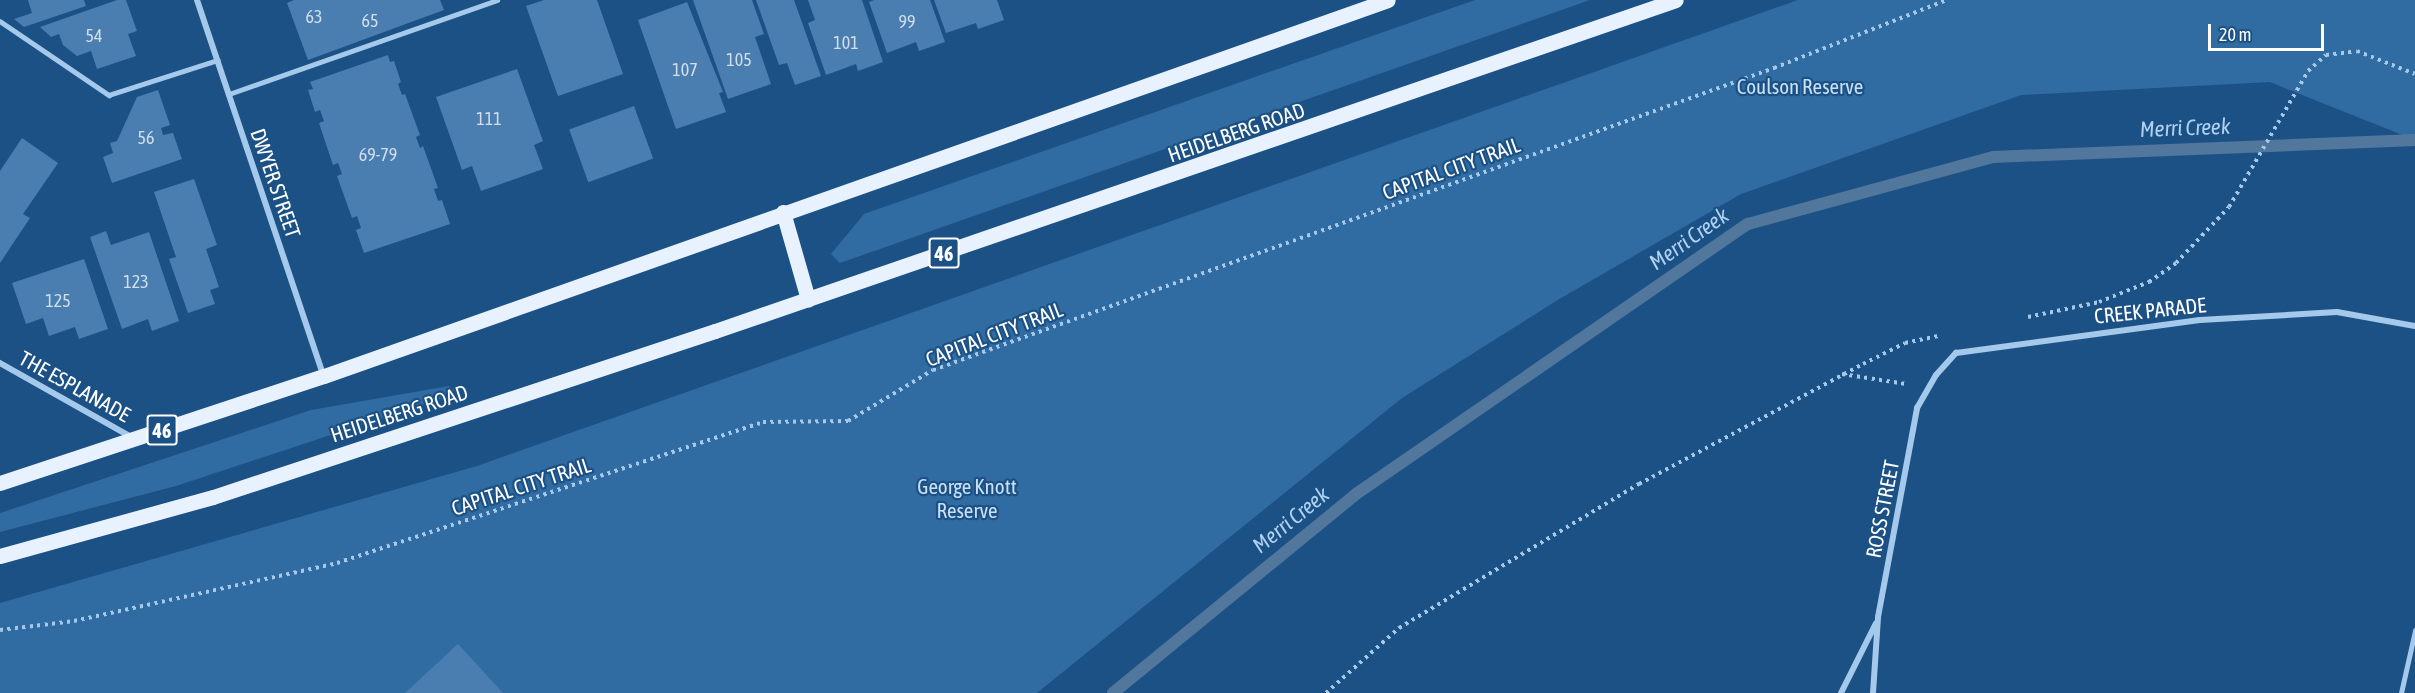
<!DOCTYPE html>
<style>
body{margin:0}
#map{position:relative;width:2415px;height:693px;overflow:hidden;background:#1c5185;font-family:"Asap Condensed",sans-serif}
div>[style]{position:absolute}
.green>*{inset:0;background:#306ca2}
.stream>*{height:12px;margin:-6px;padding:0 6px;transform-origin:6px;border-radius:6px;background:#52779d}
.building>*{inset:0;background:#4a7eb0;transform-origin:0 0}
.path>*{height:4px;margin-top:-2px;transform-origin:0;background:repeating-linear-gradient(90deg,#a4c9eb 0 3px,transparent 0 7.5px)}
.service>*{height:4.5px;margin:-2.25px;padding:0 2.25px;transform-origin:2.25px;border-radius:2.25px;background:#a4c9eb}
.minor>*{height:6px;margin:-3px;padding:0 3px;transform-origin:3px;border-radius:3px;background:#a4c9eb}
.primary>*{height:15px;margin:-7.5px;padding:0 7.5px;transform-origin:7.5px;border-radius:7.5px;background:#e8f2fe}
span{translate:-50% -50%;white-space:nowrap;text-align:center;line-height:1.15;-webkit-text-stroke:4.5px #1c5185;paint-order:stroke}
.number-label{font-size:18px;color:#d2dfeb}
.number-label span{-webkit-text-stroke-width:0}
.shield-label span{padding:2px 4px;background:#1c5185;border:2px solid;border-radius:4px;-webkit-text-stroke-width:0}
.shield-label{font-size:20px;color:#fff;font-weight:700}
.park-label{font-size:21px;color:#c8e1f8}
.street-label{font-size:21px;color:#fff}
.water-label{font-size:22px;color:#afd2f2;font-style:italic}
.scale{position:absolute;left:2208px;top:24px;width:116px;height:27px;box-sizing:border-box;border:3px solid #fff;border-top:0;padding-left:8px;font-size:18px;line-height:21px;white-space:nowrap;color:#fff;-webkit-text-stroke:4px #1c5185;paint-order:stroke}
</style>
<div id="map">
<div class="green">
<div style="clip-path:polygon(1475px 0,1590px 0,840px 263px,831px 254px,864px 214px)"></div>
<div style="clip-path:polygon(1798px 0,2415px 0,2415px 140px,2270px 82px,2021px 95px,1741px 194px,1556px 301px,1402px 398px,1037px 693px,0 693px,0 603px,477px 466px)"></div>
<div style="clip-path:polygon(449px 386px,458px 393px,176px 486px,0 532px,0 513px,311px 410px)"></div>
</div>
<div class="stream">
<div style="left:1113px;top:693px;width:314px;rotate:-39.3deg"></div>
<div style="left:1356px;top:494px;width:476px;rotate:-34.6deg"></div>
<div style="left:1748px;top:224px;width:254px;rotate:-15.3deg"></div>
<div style="left:1993px;top:157px;width:422px;rotate:-2.3deg"></div>
</div>
<div class="building">
<div style="clip-path:polygon(28px 0,84px 0,86px 6px,24px 27px,14px 19px,32px 13px)"></div>
<div style="clip-path:polygon(117px 0,126px 0,137px 31px,128px 34px,136px 56px,97px 69px,91px 51px,77px 56px,63px 45px,59px 34px,51px 37px,40px 27px)"></div>
<div style="clip-path:polygon(294px 0,440px 0,444px 10px,308px 60px,287px 3px)"></div>
<div style="clip-path:polygon(544px 0,597px 0,623px 74px,558px 96px,526px 6px)"></div>
<div style="clip-path:polygon(693px 0,752px 0,764px 34px,755px 37px,771px 84px,728px 99px)"></div>
<div style="clip-path:polygon(756px 0,794px 0,821px 76px,795px 85px,787px 63px,779px 65px)"></div>
<div style="clip-path:polygon(808px 0,862px 0,883px 62px,858px 71px,856px 64px,826px 75px,808px 23px,815px 20px)"></div>
<div style="clip-path:polygon(874px 0,930px 0,945px 42px,919px 51px,916px 42px,887px 53px,869px 2px)"></div>
<div style="clip-path:polygon(934px 0,997px 0,1004px 20px,978px 29px,976px 23px,946px 33px)"></div>
<div style="clip-path:polygon(687px 2px,723px 92px,719px 93px,726px 112px,676px 129px,638px 20px)"></div>
<div style="clip-path:polygon(388px 55px,390px 62px,394px 61px,401px 82px,398px 84px,402px 95px,405px 94px,420px 135px,416px 137px,420px 148px,423px 146px,438px 188px,434px 189px,438px 201px,442px 200px,450px 224px,364px 253px,356px 230px,361px 228px,357px 216px,352px 218px,337px 176px,342px 174px,338px 163px,333px 165px,319px 123px,324px 121px,320px 110px,315px 112px,308px 90px,313px 89px,310px 82px)"></div>
<div style="clip-path:polygon(517px 69px,543px 141px,534px 145px,543px 169px,481px 191px,472px 166px,462px 170px,436px 97px)"></div>
<div style="clip-path:polygon(158px 90px,170px 125px,161px 128px,163px 135px,173px 133px,182px 159px,112px 183px,103px 157px,113px 153px,110px 143px,117px 141px,137px 97px)"></div>
<div style="left:634px;top:106px;width:56px;height:69px;rotate:70deg"></div>
<div style="clip-path:polygon(22px 138px,58px 163px,23px 214px,30px 218px,0 263px,0 171px)"></div>
<div style="clip-path:polygon(194px 179px,217px 245px,206px 249px,219px 287px,210px 290px,215px 304px,188px 313px,169px 259px,176px 257px,154px 192px)"></div>
<div style="clip-path:polygon(106px 231px,111px 245px,149px 232px,179px 321px,152px 331px,148px 319px,122px 329px,90px 237px)"></div>
<div style="clip-path:polygon(84px 259px,108px 329px,79px 339px,75px 327px,49px 336px,43px 318px,26px 324px,12px 283px)"></div>
<div style="clip-path:polygon(458px 644px,503px 693px,405px 693px)"></div>
</div>
<div class="path">
<div style="left:2028px;top:317px;width:73px;rotate:-11.9deg"></div>
<div style="left:2099px;top:302px;width:54px;rotate:-21.8deg"></div>
<div style="left:2149px;top:282px;width:33px;rotate:-35deg"></div>
<div style="left:2176px;top:263px;width:77px;rotate:-46.6deg"></div>
<div style="left:2229px;top:207px;width:157px;rotate:-59.8deg"></div>
<div style="left:2308px;top:71px;width:24px;rotate:-42deg"></div>
<div style="left:2326px;top:55px;width:31px;rotate:-7deg"></div>
<div style="left:2357px;top:51px;width:62px;rotate:21.6deg"></div>
<div style="left:1842px;top:374px;width:65px;rotate:8.9deg"></div>
<div style="left:0;top:630px;width:75px;rotate:-6.9deg"></div>
<div style="left:74px;top:621px;width:269px;rotate:-12.4deg"></div>
<div style="left:337px;top:563px;width:449px;rotate:-18.3deg"></div>
<div style="left:763px;top:422px;width:85px;rotate:-0.7deg"></div>
<div style="left:848px;top:421px;width:99px;rotate:-31deg"></div>
<div style="left:933px;top:370px;width:894px;rotate:-19.75deg"></div>
<div style="left:1774px;top:68px;width:186px;rotate:-21.5deg"></div>
<div style="left:1326px;top:693px;width:98px;rotate:-41.7deg"></div>
<div style="left:1399px;top:628px;width:280px;rotate:-31deg"></div>
<div style="left:1639px;top:484px;width:254px;rotate:-28.2deg"></div>
<div style="left:1863px;top:364px;width:47px;rotate:-26.6deg"></div>
<div style="left:1905px;top:343px;width:35px;rotate:-12deg"></div>
</div>
<div class="service">
<div style="left:0;top:21px;width:132px;rotate:34.2deg"></div>
<div style="left:109px;top:95px;width:114px;rotate:-17.8deg"></div>
<div style="left:229px;top:94px;width:284px;rotate:-19.3deg"></div>
<div style="left:2401px;top:693px;width:64px;rotate:-77.3deg"></div>
</div>
<div class="minor">
<div style="left:197px;top:0;width:396px;rotate:71.4deg"></div>
<div style="left:0;top:363px;width:153px;rotate:29.4deg"></div>
<div style="left:1841px;top:693px;width:78px;rotate:-63.4deg"></div>
<div style="left:1873px;top:693px;width:76px;rotate:-86.2deg"></div>
<div style="left:1878px;top:617px;width:213px;rotate:-79.4deg"></div>
<div style="left:1917px;top:408px;width:38px;rotate:-60deg"></div>
<div style="left:1936px;top:375px;width:30px;rotate:-48deg"></div>
<div style="left:1956px;top:353px;width:246px;rotate:-7.7deg"></div>
<div style="left:2200px;top:320px;width:137px;rotate:-3.3deg"></div>
<div style="left:2337px;top:312px;width:79px;rotate:10.2deg"></div>
</div>
<div class="primary">
<div style="left:783px;top:212px;width:91px;rotate:74deg"></div>
<div style="left:0;top:483px;width:341px;rotate:-18.3deg"></div>
<div style="left:324px;top:376px;width:1128px;rotate:-19.46deg"></div>
<div style="left:0;top:556px;width:221px;rotate:-15.5deg"></div>
<div style="left:213px;top:497px;width:529px;rotate:-18.3deg"></div>
<div style="left:715px;top:331px;width:1016px;rotate:-19.01deg"></div>
</div>
<div class="number-label">
<span style="left:314px;top:17px">63</span>
<span style="left:370px;top:21px">65</span>
<span style="left:907px;top:22px">99</span>
<span style="left:94px;top:36px">54</span>
<span style="left:846px;top:43px">101</span>
<span style="left:739px;top:60px">105</span>
<span style="left:685px;top:70px">107</span>
<span style="left:489px;top:119px">111</span>
<span style="left:146px;top:138px">56</span>
<span style="left:378px;top:155px">69-79</span>
<span style="left:136px;top:282px">123</span>
<span style="left:58px;top:301px">125</span>
</div>
<div class="shield-label">
<span style="left:944px;top:253px">46</span>
<span style="left:162px;top:430px">46</span>
</div>
<div class="park-label">
<span style="left:1800px;top:86px">Coulson Reserve</span>
<span style="left:967px;top:498px">George Knott<br>Reserve</span>
</div>
<div class="street-label">
<span style="left:1236px;top:132px;rotate:-19deg">HEIDELBERG ROAD</span>
<span style="left:1451px;top:168px;rotate:-20deg">CAPITAL CITY TRAIL</span>
<span style="left:276px;top:183px;rotate:71deg">DWYER STREET</span>
<span style="left:2150px;top:310px;rotate:-6deg">CREEK PARADE</span>
<span style="left:994px;top:334px;rotate:-21deg">CAPITAL CITY TRAIL</span>
<span style="left:75px;top:386px;rotate:29deg">THE ESPLANADE</span>
<span style="left:399px;top:413px;rotate:-18deg">HEIDELBERG ROAD</span>
<span style="left:521px;top:486px;rotate:-18deg">CAPITAL CITY TRAIL</span>
<span style="left:1882px;top:509px;rotate:-79deg">ROSS STREET</span>
</div>
<div class="water-label">
<span style="left:2185px;top:128px;rotate:-2deg">Merri Creek</span>
<span style="left:1689px;top:239px;rotate:-35deg">Merri Creek</span>
<span style="left:1291px;top:520px;rotate:-39deg">Merri Creek</span>
</div>
<div class="scale">20 m</div>
</div>
